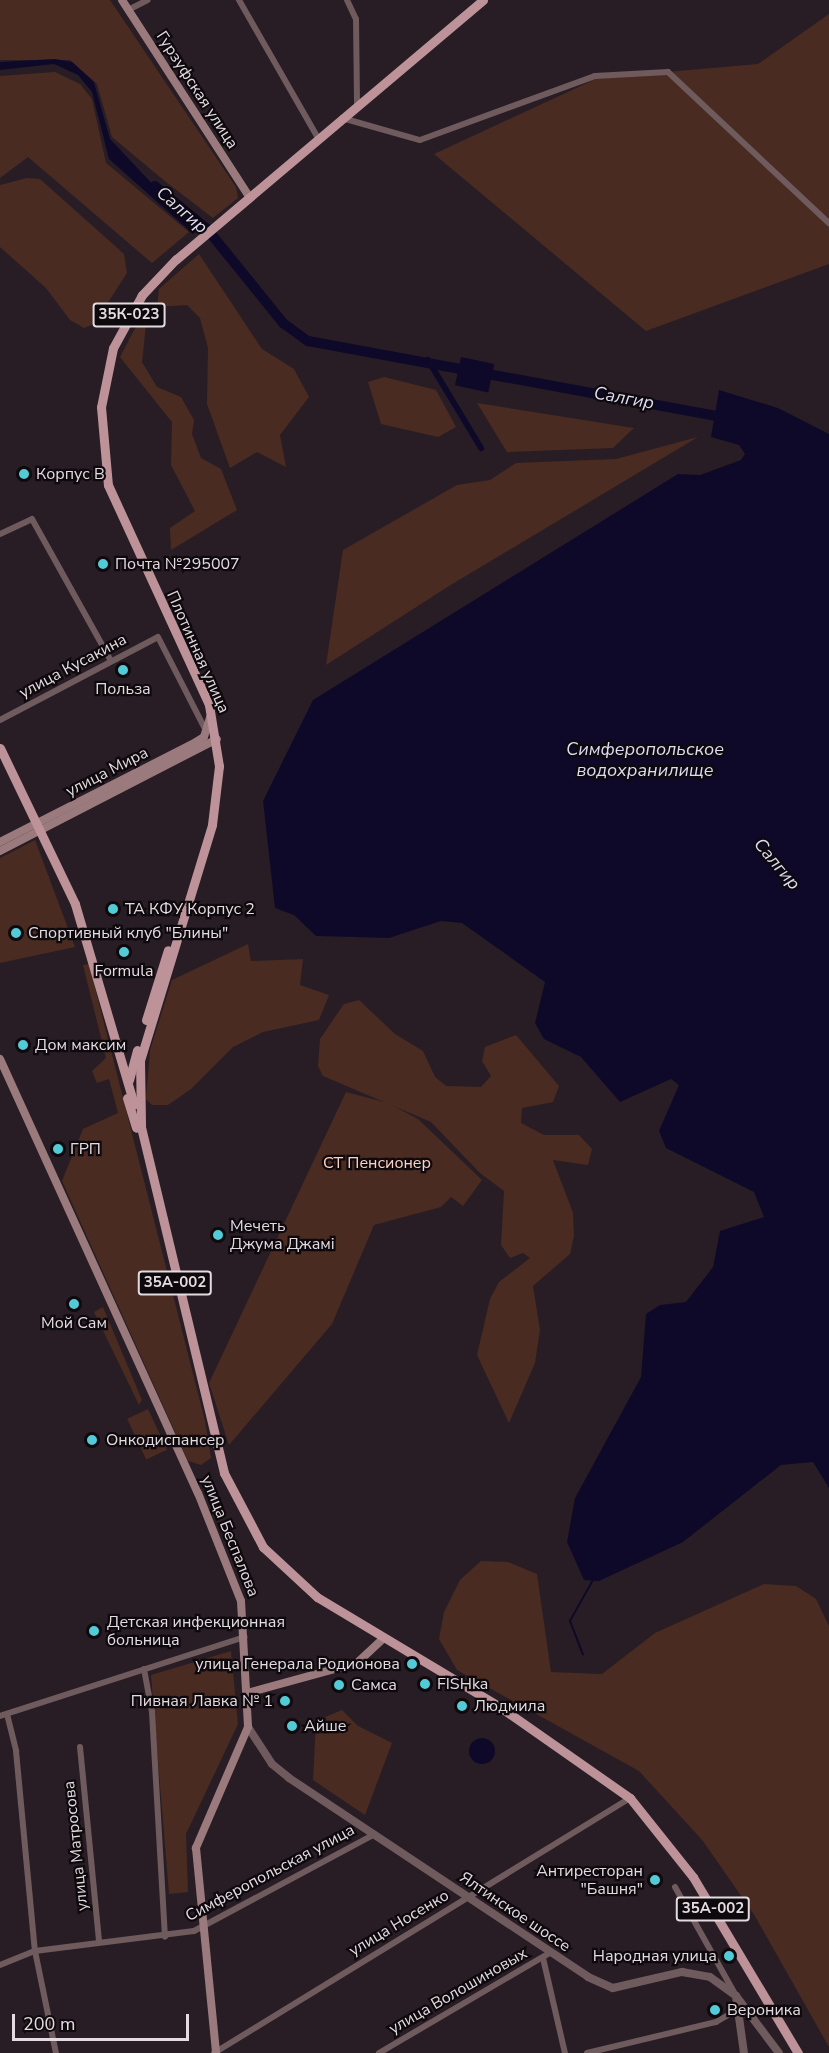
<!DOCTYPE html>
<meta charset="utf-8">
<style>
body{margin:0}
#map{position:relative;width:829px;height:2053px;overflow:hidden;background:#281d24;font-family:"Nunito Sans",sans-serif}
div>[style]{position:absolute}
.green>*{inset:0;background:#492b22;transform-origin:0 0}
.water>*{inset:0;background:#0f0929;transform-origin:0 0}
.round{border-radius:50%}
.stream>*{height:1.5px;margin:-0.75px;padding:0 0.75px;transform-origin:0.75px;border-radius:0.75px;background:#0f0929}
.canal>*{height:6px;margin:-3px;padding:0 3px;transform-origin:3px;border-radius:3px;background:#0f0929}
.river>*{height:10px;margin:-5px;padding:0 5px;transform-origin:5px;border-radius:5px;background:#0f0929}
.minor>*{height:6px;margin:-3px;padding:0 3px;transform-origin:3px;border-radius:3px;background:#6f5a5d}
.tertiary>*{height:8px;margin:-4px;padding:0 4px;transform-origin:4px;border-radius:4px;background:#6f5a5d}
.secondary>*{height:8px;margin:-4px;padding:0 4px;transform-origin:4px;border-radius:4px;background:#9b7a7e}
.primary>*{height:9px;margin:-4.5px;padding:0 4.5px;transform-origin:4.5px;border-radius:4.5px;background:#bd9299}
.dots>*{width:16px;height:16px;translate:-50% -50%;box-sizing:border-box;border:3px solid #0e090c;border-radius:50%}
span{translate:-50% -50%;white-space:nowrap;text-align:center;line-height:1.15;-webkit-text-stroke:4.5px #0e090c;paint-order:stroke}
.shield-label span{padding:2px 4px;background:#0e090c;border:2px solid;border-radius:4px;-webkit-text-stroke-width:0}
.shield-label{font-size:15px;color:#e3dbe0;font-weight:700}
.street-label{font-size:16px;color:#e3dbe0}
.poi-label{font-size:16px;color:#e3dbe0}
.left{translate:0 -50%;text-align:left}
.right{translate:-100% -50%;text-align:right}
.park-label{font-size:16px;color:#ffd1c4}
.water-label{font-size:18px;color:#dcdcf7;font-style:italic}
.scale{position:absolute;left:12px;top:2014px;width:177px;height:27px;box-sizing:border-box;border:3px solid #e3dbe0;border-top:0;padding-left:8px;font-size:18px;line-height:21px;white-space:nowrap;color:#e3dbe0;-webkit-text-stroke:4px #0e090c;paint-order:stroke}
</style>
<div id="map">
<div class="green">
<div style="clip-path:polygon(0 0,110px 0,236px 187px,238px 198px,213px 218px,166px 182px,112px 137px,97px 84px,70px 60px,0 60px)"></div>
<div style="clip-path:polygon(829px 14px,829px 264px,646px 331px,434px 154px,598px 78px,758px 64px)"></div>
<div style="clip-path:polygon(55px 72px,80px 84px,92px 99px,106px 163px,189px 232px,152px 263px,28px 157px,0 178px,0 76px)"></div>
<div style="clip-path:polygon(27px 178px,40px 179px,124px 254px,127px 273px,94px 324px,84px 328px,70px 320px,46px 288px,0 247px,0 185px)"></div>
<div style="clip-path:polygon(199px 254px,262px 349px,294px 369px,309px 397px,280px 435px,286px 467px,257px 452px,230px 468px,207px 404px,208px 348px,200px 318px,187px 305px,157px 307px,159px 289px)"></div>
<div style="clip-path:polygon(140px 319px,146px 325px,142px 362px,157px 387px,181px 397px,194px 420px,192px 434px,201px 458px,221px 469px,237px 510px,171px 550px,170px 528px,195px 511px,171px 465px,172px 422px,120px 357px)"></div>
<div style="clip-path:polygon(384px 377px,436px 390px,456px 427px,438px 437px,381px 424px,368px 382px)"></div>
<div style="clip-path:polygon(477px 403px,634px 428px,613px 448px,507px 452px)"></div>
<div style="clip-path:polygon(698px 437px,449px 586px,326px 665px,343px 550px,457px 485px,490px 480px,516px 463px,616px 459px)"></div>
<div style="clip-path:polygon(35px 840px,75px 947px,0 963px,0 858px)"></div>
<div style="clip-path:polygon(248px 944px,251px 961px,303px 959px,300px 985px,329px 995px,319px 1020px,263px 1032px,233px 1047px,191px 1089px,168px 1105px,152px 1105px,146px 1099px,150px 1050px,172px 980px)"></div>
<div style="clip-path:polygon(89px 964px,205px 1421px,211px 1458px,201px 1465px,188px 1461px,62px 1181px,83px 1129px,118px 1113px,109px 1079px,97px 1083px,92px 1071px,106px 1058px,83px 965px)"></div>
<div style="clip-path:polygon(359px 1000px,395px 1034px,423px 1051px,435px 1077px,446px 1086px,481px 1087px,491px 1076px,482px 1061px,485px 1047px,516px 1035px,559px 1086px,553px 1102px,522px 1108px,521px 1123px,544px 1135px,579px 1135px,592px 1149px,588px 1165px,553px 1160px,573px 1213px,574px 1236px,570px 1254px,533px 1286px,540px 1330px,535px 1363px,509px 1423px,477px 1355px,490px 1299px,499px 1282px,530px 1258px,523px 1253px,510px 1258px,501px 1245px,504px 1191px,480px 1173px,431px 1122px,323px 1076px,318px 1066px,320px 1039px,344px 1004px)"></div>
<div style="clip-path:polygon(346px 1092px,388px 1103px,418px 1119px,482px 1180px,463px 1206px,451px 1197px,441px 1207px,374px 1225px,332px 1324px,229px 1445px,209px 1383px)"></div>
<div style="clip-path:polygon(103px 1307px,142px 1400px,139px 1405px,94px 1312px)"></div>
<div style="left:148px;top:1409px;width:45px;height:23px;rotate:65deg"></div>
<div style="clip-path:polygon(481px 1561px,508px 1562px,537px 1574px,551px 1672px,602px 1674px,655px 1633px,764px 1584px,796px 1586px,816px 1599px,829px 1626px,829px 2047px,755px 1916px,703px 1841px,639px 1771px,457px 1670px,439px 1639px,444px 1612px,460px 1580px)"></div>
<div style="clip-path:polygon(231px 1651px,238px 1724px,186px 1834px,188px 1892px,169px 1894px,151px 1675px)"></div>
<div style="clip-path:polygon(342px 1710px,358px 1726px,392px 1743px,365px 1815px,313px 1780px,316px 1721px)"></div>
</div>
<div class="water">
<div style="clip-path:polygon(55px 59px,72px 62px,94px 82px,110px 139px,176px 209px,206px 222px,193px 234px,109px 159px,92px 92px,78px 75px,54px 64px,0 70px,0 62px)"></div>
<div style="left:461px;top:357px;width:34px;height:29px;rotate:12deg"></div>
<div style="clip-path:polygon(719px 390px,778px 408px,829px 434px,829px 1488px,813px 1462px,781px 1465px,683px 1542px,599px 1581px,584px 1580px,567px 1542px,575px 1498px,641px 1377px,646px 1314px,660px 1305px,686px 1302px,713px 1267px,720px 1231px,764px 1217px,754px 1192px,666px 1148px,659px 1131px,679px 1085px,671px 1079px,620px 1102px,581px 1057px,544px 1039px,535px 1023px,545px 982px,462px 923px,441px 921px,389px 938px,316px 936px,294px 915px,275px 908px,263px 801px,313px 700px,678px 474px,700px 475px,741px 460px,745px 454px,739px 445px,711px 437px)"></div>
<div class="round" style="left:469px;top:1738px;width:26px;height:26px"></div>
</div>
<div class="stream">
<div style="left:583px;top:1655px;width:36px;rotate:-111deg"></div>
<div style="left:570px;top:1621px;width:47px;rotate:-60.7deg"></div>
</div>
<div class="canal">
<div style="left:428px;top:360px;width:103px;rotate:58.9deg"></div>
</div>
<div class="river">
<div style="left:155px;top:186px;width:67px;rotate:39.6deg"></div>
<div style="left:207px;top:229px;width:121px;rotate:51deg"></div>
<div style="left:283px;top:323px;width:31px;rotate:36deg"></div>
<div style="left:308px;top:341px;width:425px;rotate:10.4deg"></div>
</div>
<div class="minor">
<div style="left:239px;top:0;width:159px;rotate:60.2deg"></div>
<div style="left:347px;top:0;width:21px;rotate:65deg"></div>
<div style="left:356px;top:19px;width:86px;rotate:89.3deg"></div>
<div style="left:128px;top:10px;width:22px;rotate:-27deg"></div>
<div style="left:342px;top:118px;width:81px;rotate:15.8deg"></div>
<div style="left:420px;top:140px;width:186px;rotate:-20.1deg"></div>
<div style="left:595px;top:76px;width:73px;rotate:-3.1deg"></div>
<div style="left:668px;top:72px;width:221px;rotate:43.2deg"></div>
<div style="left:0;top:534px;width:35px;rotate:-25deg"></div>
<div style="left:32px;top:519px;width:162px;rotate:60.9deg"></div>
<div style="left:0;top:720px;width:178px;rotate:-27.7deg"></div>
<div style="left:158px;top:637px;width:106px;rotate:62.9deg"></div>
<div style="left:144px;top:1669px;width:44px;rotate:79.5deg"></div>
<div style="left:152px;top:1712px;width:225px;rotate:86.7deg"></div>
<div style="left:7px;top:1714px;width:38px;rotate:76deg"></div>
<div style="left:16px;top:1751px;width:201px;rotate:84.6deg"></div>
<div style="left:35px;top:1951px;width:104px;rotate:78.4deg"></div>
<div style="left:0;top:1716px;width:257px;rotate:-17.9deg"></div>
<div style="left:80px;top:1747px;width:195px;rotate:84.4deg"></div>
<div style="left:675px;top:1887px;width:123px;rotate:60.7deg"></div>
<div style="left:543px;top:1958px;width:98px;rotate:77deg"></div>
<div style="left:0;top:1965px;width:38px;rotate:-22deg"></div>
<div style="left:35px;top:1951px;width:160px;rotate:-7.2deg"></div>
<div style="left:194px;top:1931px;width:205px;rotate:-28.2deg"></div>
<div style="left:214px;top:2053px;width:488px;rotate:-31.5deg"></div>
<div style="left:379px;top:2053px;width:199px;rotate:-30.4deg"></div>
<div style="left:587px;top:2053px;width:133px;rotate:-13.5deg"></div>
<div style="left:716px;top:2022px;width:24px;rotate:-30deg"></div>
</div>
<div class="tertiary">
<div style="left:248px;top:1727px;width:44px;rotate:57deg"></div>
<div style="left:272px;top:1764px;width:22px;rotate:39deg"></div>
<div style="left:289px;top:1778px;width:359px;rotate:33.6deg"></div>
<div style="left:588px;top:1977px;width:27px;rotate:24deg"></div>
<div style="left:613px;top:1988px;width:71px;rotate:-13.1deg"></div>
<div style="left:682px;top:1972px;width:28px;rotate:10deg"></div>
<div style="left:710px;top:1977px;width:32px;rotate:36deg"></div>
<div style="left:736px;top:1996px;width:71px;rotate:53deg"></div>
<div style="left:736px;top:1996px;width:58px;rotate:82deg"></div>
</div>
<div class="secondary">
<div style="left:122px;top:0;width:234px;rotate:57.1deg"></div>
<div style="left:0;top:842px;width:220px;rotate:-27deg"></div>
<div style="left:196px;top:742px;width:9px;rotate:-32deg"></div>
<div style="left:204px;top:737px;width:21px;rotate:-73deg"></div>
<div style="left:0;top:851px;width:244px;rotate:-27.3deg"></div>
<div style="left:0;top:1059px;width:477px;rotate:65.5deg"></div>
<div style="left:198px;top:1493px;width:116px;rotate:68.3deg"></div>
<div style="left:241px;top:1601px;width:126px;rotate:86.8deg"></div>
<div style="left:248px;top:1727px;width:132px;rotate:113.3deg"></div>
<div style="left:196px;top:1848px;width:206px;rotate:84.4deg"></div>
<div style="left:247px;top:1693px;width:114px;rotate:-15.3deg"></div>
<div style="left:357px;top:1663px;width:37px;rotate:-43deg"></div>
</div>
<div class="primary">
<div style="left:483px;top:0;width:402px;rotate:139.8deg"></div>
<div style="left:176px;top:259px;width:50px;rotate:133.4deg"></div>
<div style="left:142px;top:295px;width:60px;rotate:118.7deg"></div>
<div style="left:113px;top:348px;width:60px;rotate:101.5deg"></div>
<div style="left:101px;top:407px;width:78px;rotate:84.9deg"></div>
<div style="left:108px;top:485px;width:242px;rotate:65.3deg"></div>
<div style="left:209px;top:705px;width:62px;rotate:80.7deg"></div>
<div style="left:219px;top:766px;width:59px;rotate:96.8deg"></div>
<div style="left:212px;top:825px;width:246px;rotate:107deg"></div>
<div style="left:140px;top:1060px;width:67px;rotate:89.1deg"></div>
<div style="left:141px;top:1127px;width:356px;rotate:76.5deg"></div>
<div style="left:224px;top:1473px;width:84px;rotate:62.2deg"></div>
<div style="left:263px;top:1547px;width:74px;rotate:42.8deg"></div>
<div style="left:317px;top:1597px;width:214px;rotate:31deg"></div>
<div style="left:500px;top:1707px;width:159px;rotate:35deg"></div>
<div style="left:630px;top:1798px;width:101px;rotate:51.4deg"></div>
<div style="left:693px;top:1877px;width:205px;rotate:59.2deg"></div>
<div style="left:0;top:748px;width:173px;rotate:64.3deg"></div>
<div style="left:75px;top:904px;width:209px;rotate:73.6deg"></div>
<div style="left:146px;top:1020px;width:73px;rotate:-72.6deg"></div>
<div style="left:129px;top:1080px;width:31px;rotate:-75deg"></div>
<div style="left:127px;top:1098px;width:31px;rotate:73deg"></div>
</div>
<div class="dots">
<div style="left:24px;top:474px;background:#52cbd7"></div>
<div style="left:103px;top:564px;background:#52cbd7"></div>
<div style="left:123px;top:670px;background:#52cbd7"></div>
<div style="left:113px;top:909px;background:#52cbd7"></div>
<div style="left:16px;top:933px;background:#52cbd7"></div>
<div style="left:124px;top:952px;background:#52cbd7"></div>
<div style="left:23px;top:1045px;background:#52cbd7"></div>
<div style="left:58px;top:1149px;background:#52cbd7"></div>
<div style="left:218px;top:1235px;background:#52cbd7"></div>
<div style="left:74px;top:1304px;background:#52cbd7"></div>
<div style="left:92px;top:1440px;background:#52cbd7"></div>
<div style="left:94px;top:1631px;background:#52cbd7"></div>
<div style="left:412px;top:1664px;background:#52cbd7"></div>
<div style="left:425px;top:1684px;background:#52cbd7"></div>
<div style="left:339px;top:1685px;background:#52cbd7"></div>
<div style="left:285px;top:1701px;background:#52cbd7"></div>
<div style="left:462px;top:1706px;background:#52cbd7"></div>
<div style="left:292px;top:1726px;background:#52cbd7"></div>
<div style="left:655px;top:1880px;background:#52cbd7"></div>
<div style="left:729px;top:1956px;background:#52cbd7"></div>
<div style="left:715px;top:2010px;background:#52cbd7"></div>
</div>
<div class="shield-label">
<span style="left:129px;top:315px">35К-023</span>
<span style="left:175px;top:1283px">35А-002</span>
<span style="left:713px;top:1909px">35А-002</span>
</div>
<div class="street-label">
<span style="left:197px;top:90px;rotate:57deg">Гурзуфская улица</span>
<span style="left:198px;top:652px;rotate:66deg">Плотинная улица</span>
<span style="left:73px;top:666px;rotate:-28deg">улица Кусакина</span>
<span style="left:107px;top:772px;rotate:-27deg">улица Мира</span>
<span style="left:230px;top:1536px;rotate:68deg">улица Беспалова</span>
<span style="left:76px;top:1846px;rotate:-96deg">улица Матросова</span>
<span style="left:270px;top:1873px;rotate:-28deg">Симферопольская улица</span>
<span style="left:515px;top:1912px;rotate:34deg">Ялтинское шоссе</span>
<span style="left:399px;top:1923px;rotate:-31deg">улица Носенко</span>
<span style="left:458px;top:1991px;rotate:-30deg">улица Волошиновых</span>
</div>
<div class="poi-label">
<span class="left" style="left:36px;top:474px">Корпус В</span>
<span class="left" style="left:115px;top:564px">Почта №295007</span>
<span style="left:123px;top:689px">Польза</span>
<span class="left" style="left:125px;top:909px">ТА КФУ Корпус 2</span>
<span class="left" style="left:28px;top:933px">Спортивный клуб "Блины"</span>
<span style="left:124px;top:971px">Formula</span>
<span class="left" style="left:35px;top:1045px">Дом максим</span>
<span class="left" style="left:70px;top:1149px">ГРП</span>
<span class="left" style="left:230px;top:1235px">Мечеть<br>Джума Джамі</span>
<span style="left:74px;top:1323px">Мой Сам</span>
<span class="left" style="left:106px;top:1440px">Онкодиспансер</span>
<span class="left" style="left:107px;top:1631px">Детская инфекционная<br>больница</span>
<span class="right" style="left:400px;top:1664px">улица Генерала Родионова</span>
<span class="left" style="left:437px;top:1684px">FISHka</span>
<span class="left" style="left:351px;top:1685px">Самса</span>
<span class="right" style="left:273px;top:1701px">Пивная Лавка № 1</span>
<span class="left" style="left:474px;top:1706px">Людмила</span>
<span class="left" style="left:304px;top:1726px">Айше</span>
<span class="right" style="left:643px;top:1880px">Антиресторан<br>"Башня"</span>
<span class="right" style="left:717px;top:1956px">Народная улица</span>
<span class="left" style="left:727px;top:2010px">Вероника</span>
</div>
<div class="park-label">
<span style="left:377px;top:1163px">СТ Пенсионер</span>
</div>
<div class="water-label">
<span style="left:182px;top:210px;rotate:41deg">Салгир</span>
<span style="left:624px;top:398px;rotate:10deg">Салгир</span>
<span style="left:645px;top:760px">Симферопольское<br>водохранилище</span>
<span style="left:777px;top:864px;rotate:50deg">Салгир</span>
</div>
<div class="scale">200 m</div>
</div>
